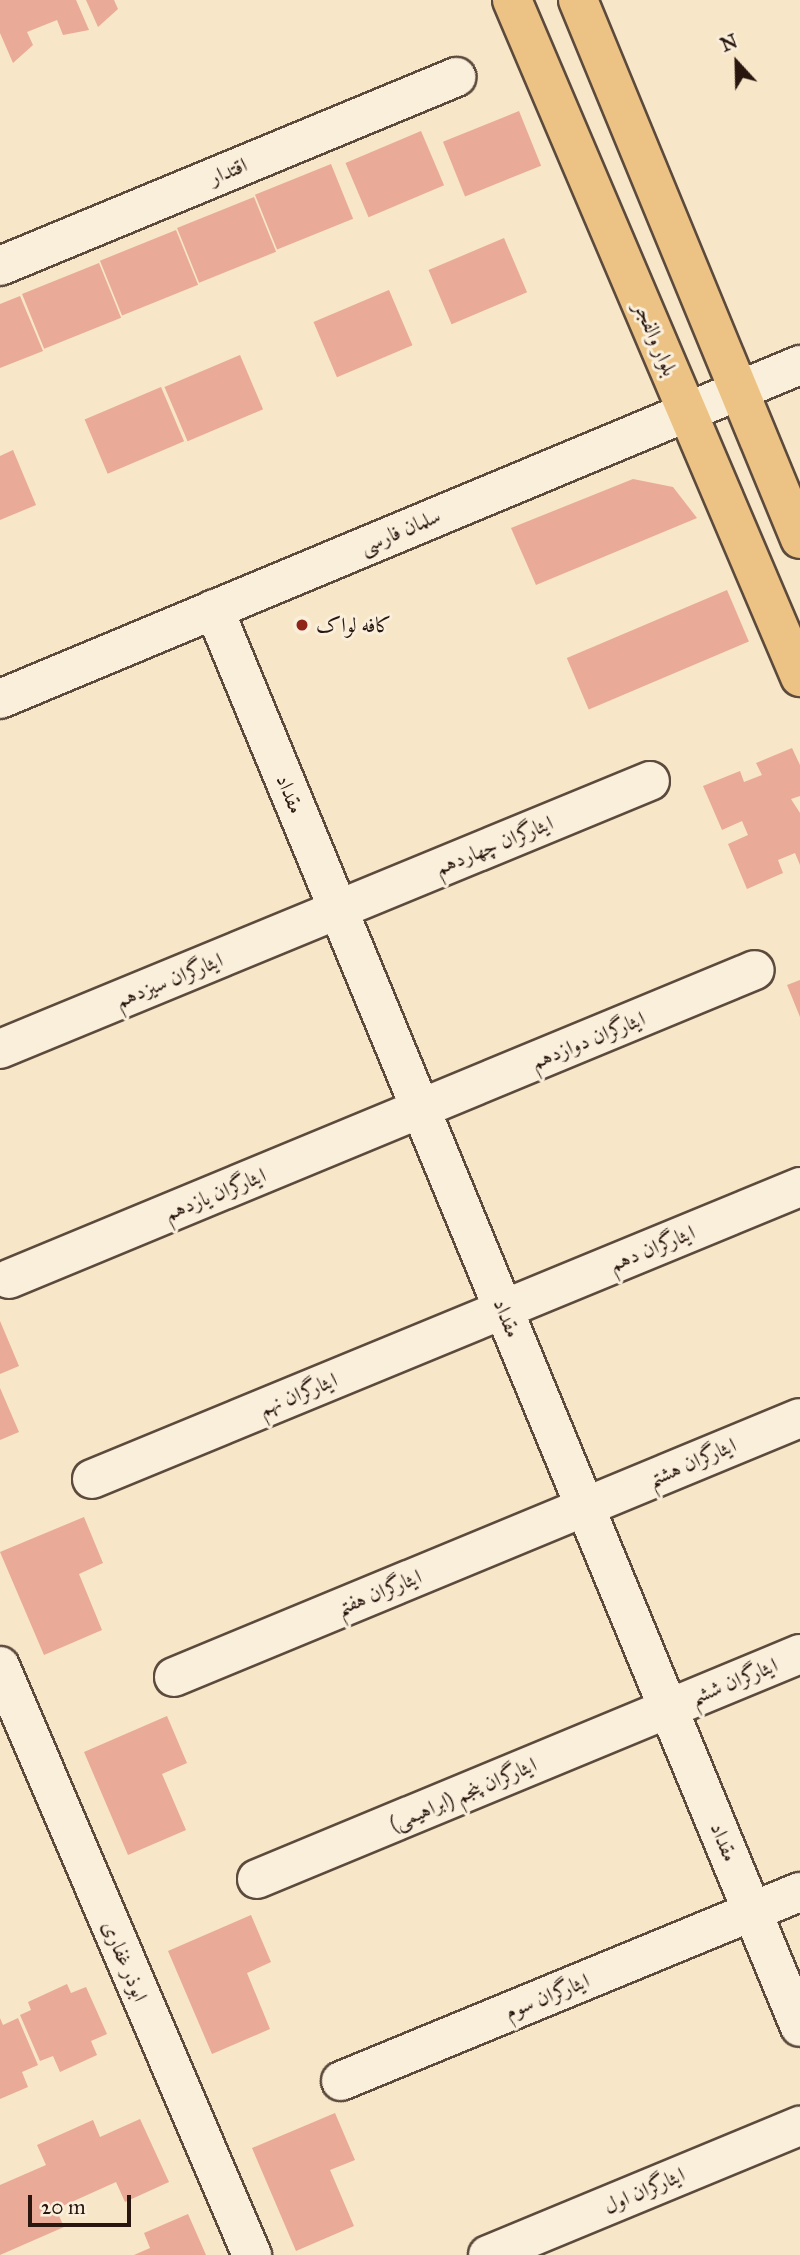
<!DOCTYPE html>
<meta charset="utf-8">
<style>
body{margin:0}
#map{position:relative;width:800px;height:2255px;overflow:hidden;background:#f7e6c7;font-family:"IM FELL Great Primer",Amiri,serif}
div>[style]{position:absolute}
.building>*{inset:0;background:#e9aa97;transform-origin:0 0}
.roads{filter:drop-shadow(2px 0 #5c4a3d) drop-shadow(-2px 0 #5c4a3d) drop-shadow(0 2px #5c4a3d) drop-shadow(0 -2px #5c4a3d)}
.minor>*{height:38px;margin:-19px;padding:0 19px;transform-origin:19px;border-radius:19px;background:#faefdb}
.major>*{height:38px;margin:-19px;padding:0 19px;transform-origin:19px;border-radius:19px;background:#ecc384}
.dots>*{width:19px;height:19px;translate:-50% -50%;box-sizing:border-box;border:4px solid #faefdb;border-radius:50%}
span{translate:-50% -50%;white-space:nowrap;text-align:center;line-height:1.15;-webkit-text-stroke:6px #faefdb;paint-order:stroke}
.street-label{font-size:21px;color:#29160f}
.poi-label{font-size:21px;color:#29160f}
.left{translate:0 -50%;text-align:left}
.north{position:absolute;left:702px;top:28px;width:70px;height:70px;-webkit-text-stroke:5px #faefdb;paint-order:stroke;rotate:338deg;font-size:19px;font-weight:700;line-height:28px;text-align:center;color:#29160f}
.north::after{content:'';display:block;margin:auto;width:24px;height:32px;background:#29160f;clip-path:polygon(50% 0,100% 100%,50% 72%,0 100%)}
.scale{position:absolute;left:28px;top:2195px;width:103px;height:32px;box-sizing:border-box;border:4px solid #29160f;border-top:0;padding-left:9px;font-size:21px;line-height:24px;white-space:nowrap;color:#29160f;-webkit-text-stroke:5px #faefdb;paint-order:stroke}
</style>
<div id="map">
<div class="building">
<div style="clip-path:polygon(0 0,76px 0,89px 30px,63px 35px,57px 20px,27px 32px,33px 45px,13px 63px,0 33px)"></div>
<div style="clip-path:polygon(86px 0,114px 0,118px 9px,98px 27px)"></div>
<div style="left:519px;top:111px;width:59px;height:82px;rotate:68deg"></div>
<div style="left:421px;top:131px;width:59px;height:82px;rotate:67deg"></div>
<div style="left:331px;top:164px;width:59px;height:82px;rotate:68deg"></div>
<div style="left:254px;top:197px;width:59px;height:83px;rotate:68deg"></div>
<div style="left:176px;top:230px;width:59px;height:82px;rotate:68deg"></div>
<div style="left:504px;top:238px;width:59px;height:82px;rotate:67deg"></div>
<div style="left:99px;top:263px;width:59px;height:83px;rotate:68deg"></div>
<div style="left:389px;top:290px;width:60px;height:82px;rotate:67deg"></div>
<div style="clip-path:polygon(20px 296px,43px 351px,0 368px,0 304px)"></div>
<div style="left:240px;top:355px;width:59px;height:82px;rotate:67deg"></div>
<div style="left:161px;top:387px;width:59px;height:83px;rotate:67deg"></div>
<div style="clip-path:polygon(13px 450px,36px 505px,0 520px,0 456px)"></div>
<div style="clip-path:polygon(633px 479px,673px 487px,697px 518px,536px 585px,511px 528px)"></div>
<div style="left:727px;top:590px;width:56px;height:174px;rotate:67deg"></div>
<div style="clip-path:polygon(792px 748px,800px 765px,800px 796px,791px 799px,800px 813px,800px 865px,795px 853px,778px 860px,783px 873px,747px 889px,728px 844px,748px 835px,742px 821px,722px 830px,703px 786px,740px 771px,744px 782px,762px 775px,756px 763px)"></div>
<div style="clip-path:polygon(800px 980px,800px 1017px,787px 985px)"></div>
<div style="clip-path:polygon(0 1321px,19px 1366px,0 1374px)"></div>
<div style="clip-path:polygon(0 1388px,19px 1432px,0 1440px)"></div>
<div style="clip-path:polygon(84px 1517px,103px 1563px,79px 1574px,102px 1630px,44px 1655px,0 1552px)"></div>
<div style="clip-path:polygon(167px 1716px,187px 1763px,162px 1774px,186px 1830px,128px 1855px,84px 1752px)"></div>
<div style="clip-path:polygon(251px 1915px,271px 1962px,247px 1973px,270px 2029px,212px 2054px,168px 1951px)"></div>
<div style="clip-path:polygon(67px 1984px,71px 1993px,86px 1987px,107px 2034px,91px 2041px,97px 2055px,60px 2072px,53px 2056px,40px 2061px,20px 2015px,31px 2010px,28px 2002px)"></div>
<div style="clip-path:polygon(0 2018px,3px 2025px,18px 2018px,38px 2065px,22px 2072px,28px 2087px,0 2099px)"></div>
<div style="clip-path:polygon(335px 2113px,355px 2160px,330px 2170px,354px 2226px,296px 2251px,252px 2148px)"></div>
<div style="clip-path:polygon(140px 2119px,169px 2182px,125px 2202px,116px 2182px,56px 2209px,64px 2227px,0 2255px,0 2185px,46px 2165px,37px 2145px,93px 2120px,100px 2137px)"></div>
<div style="clip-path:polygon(188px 2214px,206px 2255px,134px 2255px,150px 2248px,144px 2233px)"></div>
</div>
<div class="roads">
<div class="minor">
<div style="left:0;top:266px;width:494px;rotate:-22.5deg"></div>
<div style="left:214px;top:609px;width:1534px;rotate:67.55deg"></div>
<div style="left:0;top:699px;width:867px;rotate:-22.66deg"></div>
<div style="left:0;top:1049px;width:703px;rotate:-22.41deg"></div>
<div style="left:9px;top:1279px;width:807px;rotate:-22.5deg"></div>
<div style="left:92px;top:1479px;width:766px;rotate:-22.41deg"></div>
<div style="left:0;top:1666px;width:641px;rotate:66.84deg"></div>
<div style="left:174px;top:1677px;width:677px;rotate:-22.48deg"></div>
<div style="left:257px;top:1879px;width:588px;rotate:-22.51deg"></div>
<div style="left:341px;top:2081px;width:496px;rotate:-22.4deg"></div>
<div style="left:488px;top:2255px;width:338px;rotate:-22.5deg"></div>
</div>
<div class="major">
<div style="left:512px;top:0;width:736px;rotate:66.95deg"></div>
<div style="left:578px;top:0;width:583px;rotate:67.61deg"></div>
</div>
</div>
<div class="dots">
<div style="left:302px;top:625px;background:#8f2418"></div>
</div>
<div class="street-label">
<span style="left:228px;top:171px;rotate:-22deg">اقتدار</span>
<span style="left:656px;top:339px;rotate:67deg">بلوار والفجر</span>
<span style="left:400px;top:531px;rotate:-23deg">سلمان فارسی</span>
<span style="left:290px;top:794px;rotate:68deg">مقداد</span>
<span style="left:494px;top:845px;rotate:-22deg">ایثارگران چهاردهم</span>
<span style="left:169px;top:980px;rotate:-22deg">ایثارگران سیزدهم</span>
<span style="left:588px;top:1040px;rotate:-22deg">ایثارگران دوازدهم</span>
<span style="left:215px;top:1194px;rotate:-22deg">ایثارگران یازدهم</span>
<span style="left:652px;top:1248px;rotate:-22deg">ایثارگران دهم</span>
<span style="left:507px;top:1318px;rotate:68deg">مقداد</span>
<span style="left:298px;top:1394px;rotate:-22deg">ایثارگران نهم</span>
<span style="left:692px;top:1462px;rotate:-23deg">ایثارگران هشتم</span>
<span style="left:379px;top:1592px;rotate:-22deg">ایثارگران هفتم</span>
<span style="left:734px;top:1681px;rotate:-22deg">ایثارگران ششم</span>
<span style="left:463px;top:1794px;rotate:-23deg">ایثارگران پنجم (ابراهیمی)</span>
<span style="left:724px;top:1842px;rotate:68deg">مقداد</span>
<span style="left:125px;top:1961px;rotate:67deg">ابوذر غفاری</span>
<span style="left:547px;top:1996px;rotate:-22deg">ایثارگران سوم</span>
<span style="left:644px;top:2190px;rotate:-23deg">ایثارگران اول</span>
</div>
<div class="poi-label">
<span class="left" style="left:316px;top:625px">کافه لواک</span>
</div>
<div class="north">N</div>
<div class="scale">20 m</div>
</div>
